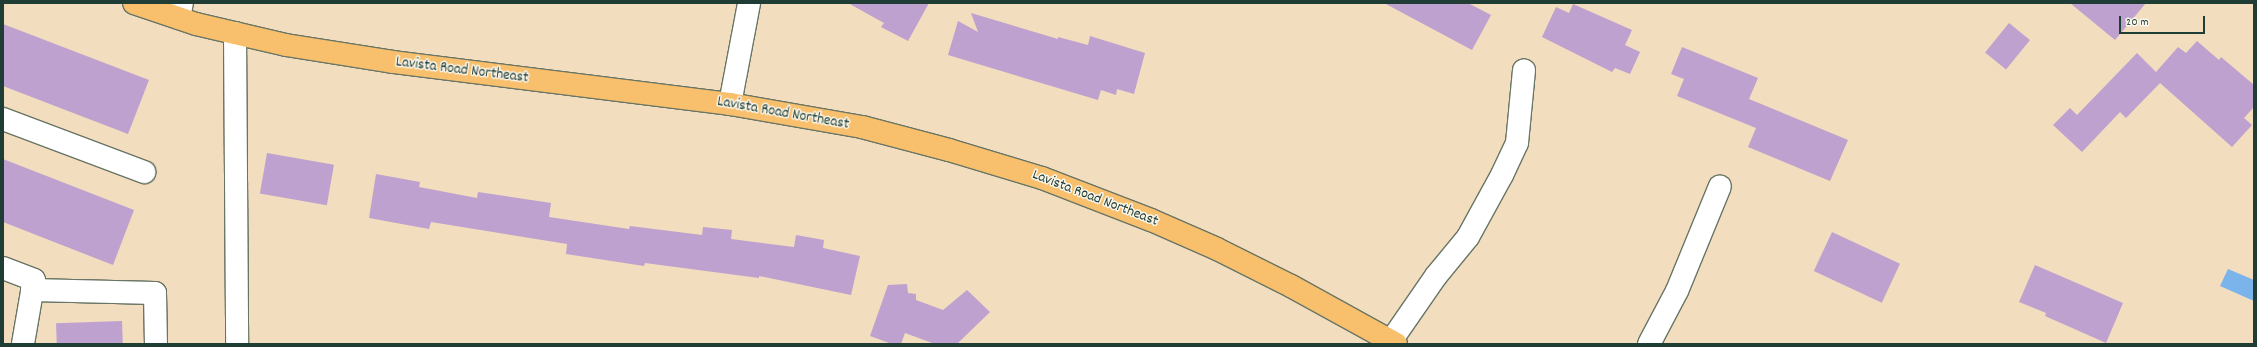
<!DOCTYPE html>
<style>
body{margin:0}
#map{position:relative;width:2257px;height:347px;overflow:hidden;background:#f2ddbf;font-family:Dekko,sans-serif}
div>[style]{position:absolute}
.water>*{inset:0;background:#7bb3eb}
.building>*{inset:0;background:#bea1cf;transform-origin:0 0}
.roads{filter:drop-shadow(1px 0 #697565) drop-shadow(-1px 0 #697565) drop-shadow(0 1px #697565) drop-shadow(0 -1px #697565)}
.minor>*{height:22px;margin:-11px;padding:0 11px;transform-origin:11px;border-radius:11px;background:#fff}
.major>*{height:22px;margin:-11px;padding:0 11px;transform-origin:11px;border-radius:11px;background:#f8bf6c}
span{translate:-50% -50%;white-space:nowrap;text-align:center;line-height:1.15;-webkit-text-stroke:3px #fbf7ec;paint-order:stroke}
.street-label{font-size:15px;color:#1f3d34}
.frame{position:absolute;inset:0;border:4px solid #1f3d34;pointer-events:none}
.scale{position:absolute;left:2119px;top:16px;width:86px;height:18px;box-sizing:border-box;border:2px solid #1f3d34;border-top:0;padding-left:5px;font-size:12px;line-height:14px;white-space:nowrap;color:#1f3d34;-webkit-text-stroke:3px #fbf7ec;paint-order:stroke}
</style>
<div id="map">
<div class="water">
<div style="clip-path:polygon(2228px 269px,2254px 280px,2254px 301px,2220px 286px)"></div>
</div>
<div class="building">
<div style="clip-path:polygon(848px 3px,929px 3px,908px 41px,881px 27px,884px 23px)"></div>
<div style="clip-path:polygon(1384px 3px,1468px 3px,1491px 15px,1472px 50px)"></div>
<div style="clip-path:polygon(2070px 3px,2146px 3px,2115px 40px)"></div>
<div style="clip-path:polygon(1573px 4px,1632px 30px,1625px 45px,1640px 52px,1630px 74px,1615px 68px,1612px 72px,1542px 37px,1556px 7px,1569px 13px)"></div>
<div style="clip-path:polygon(971px 13px,1058px 39px,1058px 37px,1088px 45px,1090px 36px,1145px 53px,1134px 94px,1117px 89px,1116px 95px,1101px 90px,1098px 100px,948px 55px,958px 21px,978px 32px)"></div>
<div style="left:2009px;top:23px;width:27px;height:38px;rotate:39deg"></div>
<div style="clip-path:polygon(3px 24px,149px 80px,128px 134px,3px 86px)"></div>
<div style="clip-path:polygon(2197px 41px,2219px 60px,2221px 57px,2254px 85px,2254px 107px,2244px 118px,2252px 125px,2232px 147px,2160px 83px,2126px 118px,2120px 112px,2082px 152px,2053px 125px,2070px 108px,2077px 115px,2137px 53px,2156px 72px,2178px 47px,2186px 53px)"></div>
<div style="clip-path:polygon(1682px 47px,1758px 78px,1749px 99px,1848px 140px,1830px 181px,1748px 147px,1756px 128px,1677px 96px,1684px 79px,1671px 74px)"></div>
<div style="left:267px;top:153px;width:68px;height:41px;rotate:10deg"></div>
<div style="clip-path:polygon(3px 159px,134px 210px,113px 265px,3px 222px)"></div>
<div style="clip-path:polygon(376px 174px,420px 182px,419px 187px,477px 198px,478px 192px,551px 203px,549px 217px,629px 229px,630px 226px,702px 235px,703px 227px,732px 230px,731px 239px,794px 247px,796px 235px,824px 240px,823px 248px,860px 256px,851px 295px,759px 276px,759px 278px,645px 263px,644px 266px,566px 254px,567px 244px,431px 222px,429px 229px,369px 218px)"></div>
<div style="left:1832px;top:232px;width:75px;height:43px;rotate:25deg"></div>
<div style="clip-path:polygon(2035px 265px,2123px 303px,2106px 343px,2045px 316px,2046px 313px,2019px 302px)"></div>
<div style="clip-path:polygon(907px 284px,908px 293px,916px 294px,916px 300px,943px 310px,967px 290px,990px 312px,957px 344px,935px 344px,905px 333px,901px 344px,892px 344px,870px 336px,888px 285px)"></div>
<div style="left:122px;top:321px;width:23px;height:66px;rotate:88deg"></div>
</div>
<div class="roads">
<div class="minor">
<div style="left:179px;top:18px;width:15px;rotate:-79deg"></div>
<div style="left:235px;top:33px;width:311px;rotate:89.6deg"></div>
<div style="left:730px;top:104px;width:103px;rotate:-79.3deg"></div>
<div style="left:3px;top:119px;width:151px;rotate:20.6deg"></div>
<div style="left:3px;top:268px;width:33px;rotate:21deg"></div>
<div style="left:34px;top:280px;width:65px;rotate:99.8deg"></div>
<div style="left:32px;top:290px;width:123px;rotate:1.4deg"></div>
<div style="left:155px;top:293px;width:51px;rotate:88.9deg"></div>
<div style="left:1391px;top:341px;width:79px;rotate:-55.3deg"></div>
<div style="left:1436px;top:276px;width:50px;rotate:-50.6deg"></div>
<div style="left:1468px;top:237px;width:71px;rotate:-61.3deg"></div>
<div style="left:1502px;top:175px;width:35px;rotate:-65deg"></div>
<div style="left:1517px;top:143px;width:73px;rotate:-84.5deg"></div>
<div style="left:1649px;top:344px;width:60px;rotate:-62.2deg"></div>
<div style="left:1677px;top:291px;width:113px;rotate:-67.7deg"></div>
</div>
<div class="major">
<div style="left:134px;top:3px;width:65px;rotate:18.7deg"></div>
<div style="left:196px;top:24px;width:92px;rotate:13.1deg"></div>
<div style="left:286px;top:45px;width:108px;rotate:9deg"></div>
<div style="left:393px;top:62px;width:340px;rotate:7.1deg"></div>
<div style="left:730px;top:104px;width:134px;rotate:9.9deg"></div>
<div style="left:862px;top:127px;width:90px;rotate:14.8deg"></div>
<div style="left:949px;top:150px;width:97px;rotate:16.8deg"></div>
<div style="left:1042px;top:178px;width:117px;rotate:21.1deg"></div>
<div style="left:1151px;top:220px;width:72px;rotate:23.7deg"></div>
<div style="left:1217px;top:249px;width:83px;rotate:26.6deg"></div>
<div style="left:1291px;top:286px;width:120px;rotate:28.9deg"></div>
</div>
</div>
<div class="street-label">
<span style="left:462px;top:71px;rotate:7deg">Lavista Road Northeast</span>
<span style="left:783px;top:114px;rotate:10deg">Lavista Road Northeast</span>
<span style="left:1095px;top:199px;rotate:21deg">Lavista Road Northeast</span>
</div>
<div class="frame"></div>
<div class="scale">20 m</div>
</div>
